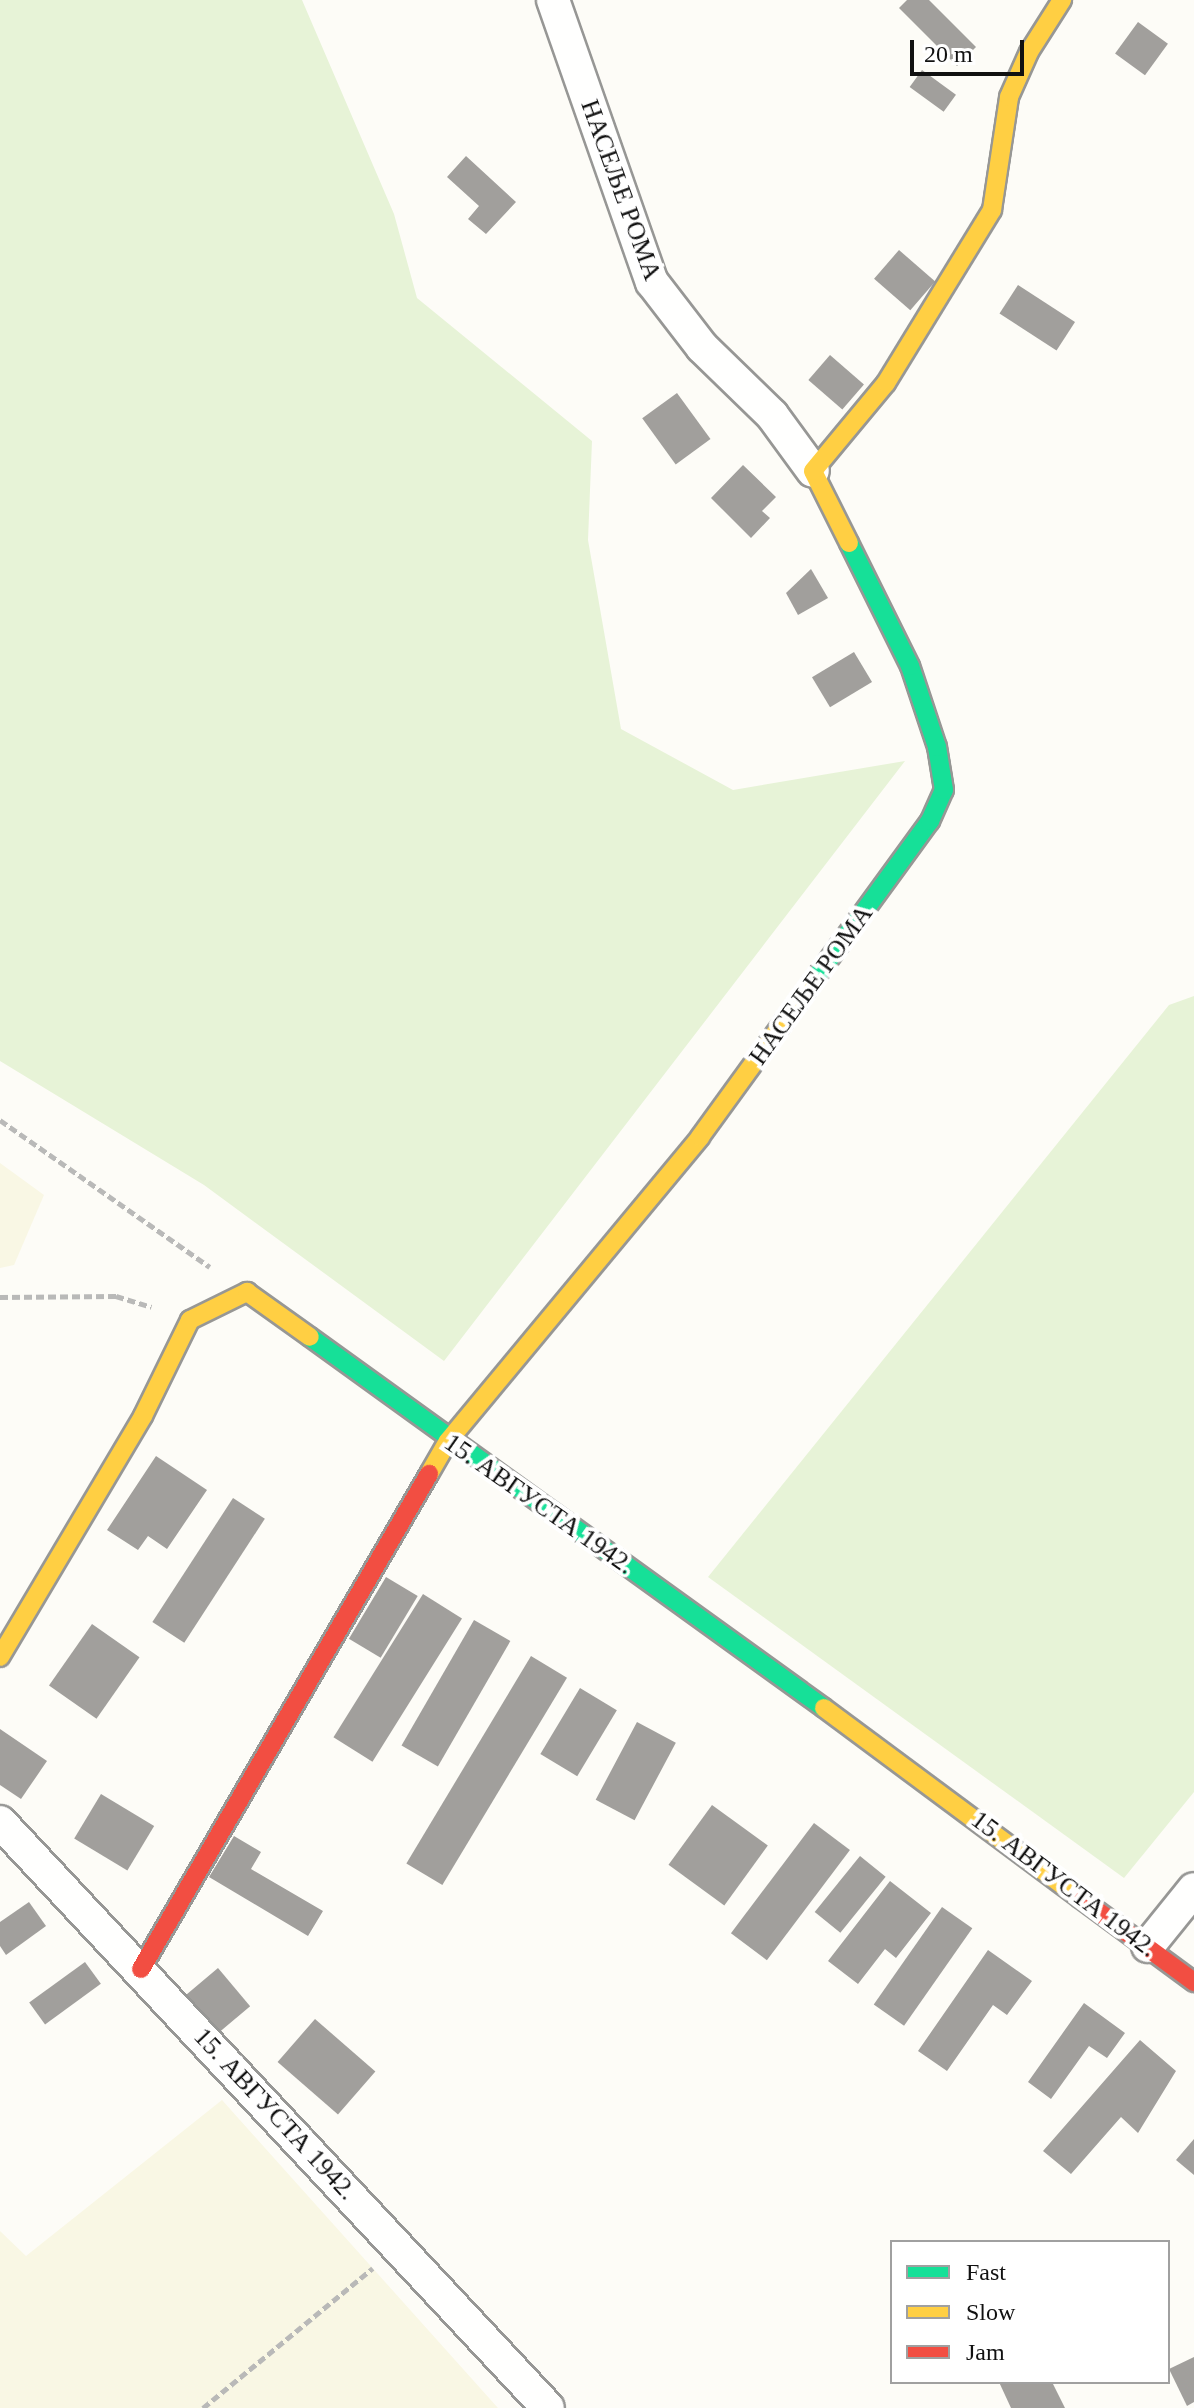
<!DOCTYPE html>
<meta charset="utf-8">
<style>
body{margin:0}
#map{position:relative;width:1194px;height:2408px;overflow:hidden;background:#fdfcf7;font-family:Georgia,serif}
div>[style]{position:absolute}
.farmland>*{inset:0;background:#f9f7e4}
.green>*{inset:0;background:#e7f3d7}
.building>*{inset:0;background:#a19f9c;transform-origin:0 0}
.path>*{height:5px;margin-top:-2.5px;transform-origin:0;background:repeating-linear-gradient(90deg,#b9b9b8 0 8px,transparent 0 12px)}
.roads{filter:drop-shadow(2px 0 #979795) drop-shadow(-2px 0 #979795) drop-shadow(0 2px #979795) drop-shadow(0 -2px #979795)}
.street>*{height:32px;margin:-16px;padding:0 16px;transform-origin:16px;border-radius:16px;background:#fffffe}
.fast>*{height:18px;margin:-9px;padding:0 9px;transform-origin:9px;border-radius:9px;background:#16e098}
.slow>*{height:18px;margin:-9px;padding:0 9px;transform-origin:9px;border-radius:9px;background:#ffcf43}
.jam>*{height:18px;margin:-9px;padding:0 9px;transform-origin:9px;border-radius:9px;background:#f24e42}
span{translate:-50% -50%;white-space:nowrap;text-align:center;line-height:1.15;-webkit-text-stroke:8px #fff;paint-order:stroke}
.street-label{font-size:26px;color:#111}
.legend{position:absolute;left:890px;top:2240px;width:280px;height:144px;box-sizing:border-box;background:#fff;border:2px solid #a0a0a0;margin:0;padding:10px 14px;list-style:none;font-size:24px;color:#111}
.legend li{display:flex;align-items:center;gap:16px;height:40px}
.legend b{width:40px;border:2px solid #a0a0a0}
.scale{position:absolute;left:910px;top:40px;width:114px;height:36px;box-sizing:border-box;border:4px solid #111;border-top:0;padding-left:10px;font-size:24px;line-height:28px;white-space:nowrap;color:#111;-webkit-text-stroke:6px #fff;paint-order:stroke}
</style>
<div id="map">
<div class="farmland">
<div style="clip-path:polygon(0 1163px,44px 1195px,14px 1265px,0 1268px)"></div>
<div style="clip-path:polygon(222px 2100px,498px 2408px,0 2408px,0 2231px,26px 2256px)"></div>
</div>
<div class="green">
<div style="clip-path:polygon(0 0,302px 0,394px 214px,417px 298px,592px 441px,588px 540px,621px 729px,733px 790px,905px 761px,444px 1361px,204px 1185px,0 1061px)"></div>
<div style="clip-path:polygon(1194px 996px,1194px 1792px,1124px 1878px,708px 1577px,1169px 1005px)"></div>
</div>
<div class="building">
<div style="clip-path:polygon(907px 0,929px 0,976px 47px,957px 66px,899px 8px)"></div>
<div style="left:1138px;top:22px;width:37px;height:39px;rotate:36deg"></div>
<div style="left:922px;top:70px;width:42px;height:21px;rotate:36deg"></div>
<div style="clip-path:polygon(466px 156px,516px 202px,486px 234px,468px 219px,479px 206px,447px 177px)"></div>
<div style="left:899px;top:250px;width:48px;height:38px;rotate:41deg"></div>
<div style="left:1018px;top:285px;width:68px;height:34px;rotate:33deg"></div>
<div style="left:830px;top:355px;width:45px;height:33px;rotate:41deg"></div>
<div style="left:677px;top:393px;width:57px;height:43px;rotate:54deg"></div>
<div style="clip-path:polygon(743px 465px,776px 497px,762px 511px,770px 518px,751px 538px,711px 498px)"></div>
<div style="clip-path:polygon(811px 569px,828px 598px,798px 615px,786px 593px)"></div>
<div style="left:854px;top:652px;width:35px;height:49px;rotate:59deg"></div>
<div style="clip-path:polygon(156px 1456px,207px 1490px,167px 1549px,148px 1536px,138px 1550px,107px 1530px)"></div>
<div style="left:233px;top:1498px;width:38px;height:148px;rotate:33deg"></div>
<div style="left:386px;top:1577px;width:37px;height:72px;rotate:31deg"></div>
<div style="left:423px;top:1594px;width:46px;height:169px;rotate:32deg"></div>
<div style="left:474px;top:1620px;width:42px;height:145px;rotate:30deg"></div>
<div style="left:92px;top:1624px;width:58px;height:75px;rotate:35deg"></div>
<div style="left:531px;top:1656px;width:42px;height:242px;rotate:31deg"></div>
<div style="left:580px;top:1688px;width:43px;height:77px;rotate:31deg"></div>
<div style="left:637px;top:1722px;width:44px;height:88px;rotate:28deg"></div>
<div style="clip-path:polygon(0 1729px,47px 1761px,21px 1799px,0 1785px)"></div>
<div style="left:101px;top:1794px;width:62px;height:52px;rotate:31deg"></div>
<div style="left:712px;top:1805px;width:69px;height:74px;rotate:36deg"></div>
<div style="left:814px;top:1823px;width:45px;height:138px;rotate:37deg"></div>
<div style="clip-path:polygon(234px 1836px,261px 1852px,251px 1869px,323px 1911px,308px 1936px,209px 1877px)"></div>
<div style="left:860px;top:1856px;width:33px;height:72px;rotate:39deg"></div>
<div style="clip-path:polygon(890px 1881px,931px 1913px,896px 1958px,885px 1949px,858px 1984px,828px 1961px)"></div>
<div style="clip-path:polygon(29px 1902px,46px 1926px,6px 1955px,0 1946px,0 1922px)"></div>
<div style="left:942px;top:1907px;width:37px;height:119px;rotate:35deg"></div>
<div style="clip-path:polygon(988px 1950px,1032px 1981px,1007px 2015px,993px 2005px,947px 2071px,918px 2051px)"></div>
<div style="left:85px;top:1962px;width:27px;height:69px;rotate:54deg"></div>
<div style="left:218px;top:1968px;width:50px;height:50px;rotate:50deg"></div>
<div style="clip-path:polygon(1084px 2003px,1125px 2033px,1107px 2058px,1089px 2046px,1051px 2099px,1028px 2082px)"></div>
<div style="left:315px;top:2019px;width:80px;height:57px;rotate:41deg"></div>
<div style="clip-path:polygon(1140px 2040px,1176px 2071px,1138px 2133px,1121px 2117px,1071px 2174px,1043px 2151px)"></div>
<div style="clip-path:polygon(1194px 2139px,1194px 2175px,1176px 2160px)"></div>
<div style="clip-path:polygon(1194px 2357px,1194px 2402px,1187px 2406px,1169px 2369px)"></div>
<div style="clip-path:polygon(999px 2382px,1052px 2382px,1065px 2408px,1011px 2408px)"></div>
</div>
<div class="path">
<div style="left:0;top:1120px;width:256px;rotate:35deg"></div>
<div style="left:0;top:1297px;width:116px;rotate:-0.5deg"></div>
<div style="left:116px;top:1296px;width:37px;rotate:17deg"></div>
<div style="left:203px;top:2408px;width:220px;rotate:-39.5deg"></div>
</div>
<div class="roads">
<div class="street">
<div style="left:553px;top:0;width:299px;rotate:70.7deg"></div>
<div style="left:652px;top:282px;width:82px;rotate:52.4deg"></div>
<div style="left:702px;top:347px;width:98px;rotate:44.2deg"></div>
<div style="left:772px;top:415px;width:69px;rotate:53.8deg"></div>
<div style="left:0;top:1822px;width:802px;rotate:46.92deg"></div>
<div style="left:1148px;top:1946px;width:73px;rotate:-51.1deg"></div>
</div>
<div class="fast">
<div style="left:811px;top:984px;width:202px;rotate:-53.9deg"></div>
<div style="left:930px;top:821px;width:34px;rotate:-66deg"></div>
<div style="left:944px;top:790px;width:44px;rotate:-99.2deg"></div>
<div style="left:937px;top:747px;width:85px;rotate:-108.4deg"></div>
<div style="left:910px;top:666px;width:137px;rotate:-116.4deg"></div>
<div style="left:310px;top:1337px;width:634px;rotate:35.82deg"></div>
</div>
<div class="slow">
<div style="left:849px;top:543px;width:80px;rotate:-116.6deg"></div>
<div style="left:813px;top:471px;width:114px;rotate:-50.3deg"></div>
<div style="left:886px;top:383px;width:203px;rotate:-58.5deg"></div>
<div style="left:992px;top:210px;width:114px;rotate:-81.4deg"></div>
<div style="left:1009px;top:97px;width:49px;rotate:-66deg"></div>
<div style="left:1029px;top:52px;width:62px;rotate:-57.6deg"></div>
<div style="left:429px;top:1474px;width:38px;rotate:-60deg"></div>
<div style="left:448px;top:1441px;width:395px;rotate:-50.3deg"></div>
<div style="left:700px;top:1137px;width:189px;rotate:-54deg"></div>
<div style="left:0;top:1657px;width:280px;rotate:-59.3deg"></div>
<div style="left:143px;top:1416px;width:107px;rotate:-63.9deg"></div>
<div style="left:190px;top:1320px;width:64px;rotate:-26.2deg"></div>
<div style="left:247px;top:1292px;width:77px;rotate:35.5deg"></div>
<div style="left:824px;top:1708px;width:319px;rotate:36.6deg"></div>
</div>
<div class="jam">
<div style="left:1080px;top:1898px;width:142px;rotate:36.4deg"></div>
<div style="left:141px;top:1969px;width:573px;rotate:-59.81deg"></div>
</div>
</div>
<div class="street-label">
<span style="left:621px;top:190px;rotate:70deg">НАСЕЉЕ РОМА</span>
<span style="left:811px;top:985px;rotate:-54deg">НАСЕЉЕ РОМА</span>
<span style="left:539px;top:1504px;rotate:35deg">15. АВГУСТА 1942.</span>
<span style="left:1064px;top:1884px;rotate:37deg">15. АВГУСТА 1942.</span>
<span style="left:275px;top:2114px;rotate:47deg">15. АВГУСТА 1942.</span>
</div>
<ul class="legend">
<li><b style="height:10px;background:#16e098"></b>Fast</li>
<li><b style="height:10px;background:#ffcf43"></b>Slow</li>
<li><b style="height:10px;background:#f24e42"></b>Jam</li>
</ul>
<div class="scale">20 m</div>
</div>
